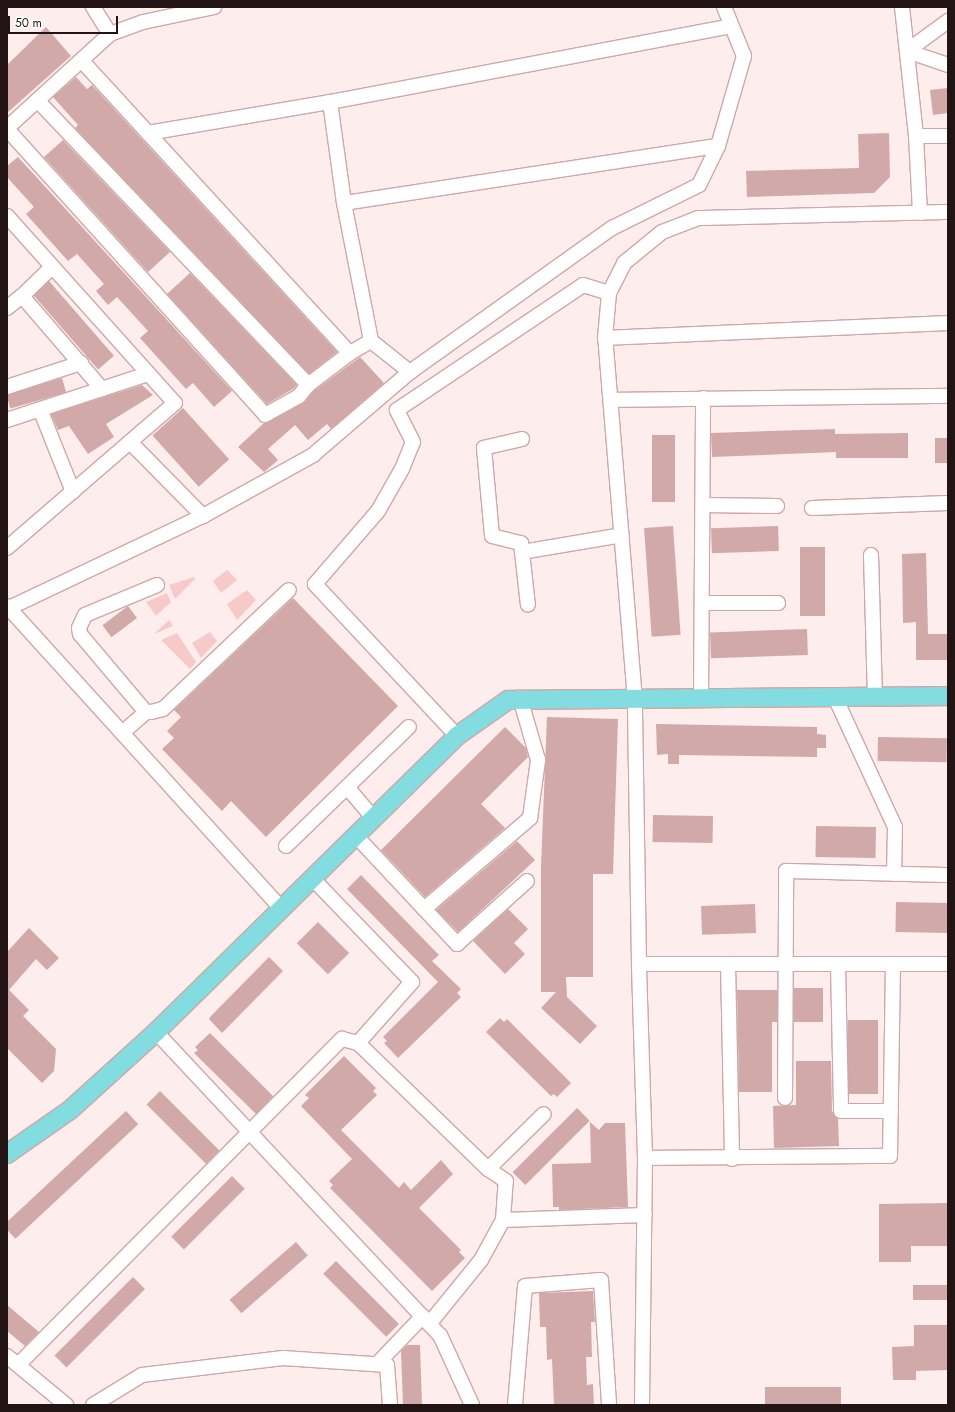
<!DOCTYPE html>
<style>
body{margin:0}
#map{position:relative;width:955px;height:1412px;overflow:hidden;background:#feeded;font-family:Jost,sans-serif}
div>[style]{position:absolute}
.green>*{inset:0;background:#f8c9c9}
.building>*{inset:0;background:#d1a9a9;transform-origin:0 0}
.roads{filter:drop-shadow(1px 0 #d0a7a7) drop-shadow(-1px 0 #d0a7a7) drop-shadow(0 1px #d0a7a7) drop-shadow(0 -1px #d0a7a7)}
.minor>*{height:14px;margin:-7px;padding:0 7px;transform-origin:7px;border-radius:7px;background:#fff}
.major>*{height:18px;margin:-9px;padding:0 9px;transform-origin:9px;border-radius:9px;background:#83dcdf}
span{translate:-50% -50%;white-space:nowrap;text-align:center;line-height:1.15;-webkit-text-stroke:4px #fff;paint-order:stroke}
.frame{position:absolute;inset:0;border:8px solid #221414;pointer-events:none}
.scale{position:absolute;left:8px;top:16px;width:110px;height:18px;box-sizing:border-box;border:2px solid #221414;border-top:0;padding-left:5px;font-size:12px;line-height:14px;white-space:nowrap;color:#221414;-webkit-text-stroke:3px #fff;paint-order:stroke}
</style>
<div id="map">
<div class="green">
<div style="clip-path:polygon(227px 570px,237px 580px,221px 593px,213px 581px)"></div>
<div style="clip-path:polygon(194px 577px,195px 579px,175px 599px,169px 585px)"></div>
<div style="clip-path:polygon(247px 590px,256px 600px,237px 620px,227px 604px)"></div>
<div style="clip-path:polygon(167px 593px,171px 602px,156px 616px,146px 602px)"></div>
<div style="clip-path:polygon(169px 620px,173px 626px,154px 634px)"></div>
<div style="clip-path:polygon(210px 632px,217px 641px,201px 658px,192px 643px)"></div>
<div style="clip-path:polygon(177px 633px,196px 662px,190px 669px,161px 640px)"></div>
</div>
<div class="building">
<div style="clip-path:polygon(46px 27px,71px 56px,7px 113px,7px 65px)"></div>
<div style="clip-path:polygon(76px 77px,87px 89px,92px 85px,337px 352px,309px 374px,75px 128px,78px 125px,53px 97px)"></div>
<div style="clip-path:polygon(948px 88px,948px 113px,933px 115px,930px 90px)"></div>
<div style="clip-path:polygon(889px 133px,890px 177px,874px 193px,747px 197px,746px 171px,859px 168px,858px 134px)"></div>
<div style="clip-path:polygon(63px 140px,170px 252px,148px 272px,44px 157px)"></div>
<div style="clip-path:polygon(18px 157px,232px 391px,214px 407px,193px 383px,186px 389px,140px 338px,148px 331px,117px 297px,108px 305px,96px 291px,104px 284px,77px 254px,68px 261px,26px 214px,34px 207px,7px 177px,7px 166px)"></div>
<div style="clip-path:polygon(190px 273px,297px 385px,293px 389px,267px 404px,167px 294px)"></div>
<div style="left:49px;top:281px;width:99px;height:21px;rotate:49deg"></div>
<div style="clip-path:polygon(360px 357px,384px 383px,331px 429px,327px 424px,308px 440px,295px 425px,268px 449px,278px 460px,264px 472px,238px 447px,264px 423px,303px 403px,314px 391px)"></div>
<div style="left:62px;top:378px;width:15px;height:58px;rotate:74deg"></div>
<div style="clip-path:polygon(142px 385px,153px 395px,106px 424px,114px 437px,88px 454px,69px 426px,58px 430px,51px 414px)"></div>
<div style="left:183px;top:408px;width:69px;height:41px;rotate:48deg"></div>
<div style="clip-path:polygon(835px 429px,835px 434px,908px 433px,908px 458px,836px 458px,836px 452px,712px 457px,711px 433px)"></div>
<div style="left:652px;top:435px;width:23px;height:67px"></div>
<div style="left:935px;top:438px;width:13px;height:25px"></div>
<div style="left:673px;top:526px;width:109px;height:29px;rotate:86deg"></div>
<div style="left:778px;top:526px;width:25px;height:67px;rotate:88deg"></div>
<div style="left:800px;top:547px;width:25px;height:69px"></div>
<div style="clip-path:polygon(926px 553px,928px 634px,948px 634px,948px 660px,916px 660px,916px 622px,903px 623px,902px 554px)"></div>
<div style="clip-path:polygon(293px 598px,398px 706px,266px 837px,231px 801px,222px 811px,162px 749px,174px 738px,167px 731px,181px 717px,174px 710px)"></div>
<div style="left:128px;top:606px;width:15px;height:32px;rotate:53deg"></div>
<div style="left:807px;top:629px;width:26px;height:97px;rotate:88deg"></div>
<div style="clip-path:polygon(547px 717px,618px 719px,613px 874px,593px 874px,593px 977px,566px 977px,567px 997px,597px 1026px,580px 1044px,541px 1008px,556px 992px,541px 992px,541px 866px)"></div>
<div style="clip-path:polygon(656px 724px,817px 727px,817px 734px,826px 735px,826px 748px,817px 748px,817px 757px,679px 755px,679px 764px,668px 764px,668px 754px,657px 755px)"></div>
<div style="clip-path:polygon(505px 727px,526px 748px,528px 757px,481px 804px,505px 828px,425px 897px,381px 850px)"></div>
<div style="left:878px;top:737px;width:69px;height:24px;rotate:1deg"></div>
<div style="left:653px;top:815px;width:60px;height:27px;rotate:1deg"></div>
<div style="left:816px;top:826px;width:60px;height:31px;rotate:1deg"></div>
<div style="clip-path:polygon(517px 841px,535px 860px,458px 932px,436px 910px)"></div>
<div style="clip-path:polygon(361px 875px,439px 955px,432px 961px,461px 989px,457px 993px,461px 997px,398px 1058px,384px 1043px,387px 1041px,383px 1037px,438px 982px,347px 889px)"></div>
<div style="left:896px;top:902px;width:52px;height:30px;rotate:1deg"></div>
<div style="left:755px;top:904px;width:29px;height:54px;rotate:88deg"></div>
<div style="clip-path:polygon(508px 909px,528px 929px,514px 943px,525px 954px,505px 974px,473px 941px)"></div>
<div style="left:318px;top:922px;width:44px;height:30px;rotate:45deg"></div>
<div style="clip-path:polygon(29px 928px,59px 958px,47px 970px,36px 959px,9px 990px,29px 1010px,23px 1016px,56px 1049px,54px 1071px,42px 1083px,7px 1048px,7px 952px)"></div>
<div style="clip-path:polygon(269px 957px,283px 971px,222px 1033px,209px 1019px,211px 1016px)"></div>
<div style="left:794px;top:988px;width:29px;height:34px"></div>
<div style="clip-path:polygon(737px 990px,777px 990px,777px 1022px,772px 1022px,772px 1092px,739px 1092px)"></div>
<div style="clip-path:polygon(500px 1018px,504px 1022px,507px 1019px,571px 1083px,557px 1097px,554px 1094px,551px 1096px,486px 1032px)"></div>
<div style="left:848px;top:1020px;width:30px;height:74px"></div>
<div style="clip-path:polygon(210px 1033px,273px 1096px,256px 1114px,194px 1053px,198px 1050px,195px 1047px)"></div>
<div style="clip-path:polygon(344px 1056px,376px 1088px,373px 1091px,377px 1095px,341px 1130px,399px 1188px,404px 1182px,411px 1190px,441px 1160px,453px 1174px,419px 1208px,461px 1250px,459px 1252px,465px 1258px,432px 1291px,330px 1188px,333px 1185px,329px 1181px,352px 1159px,301px 1106px,309px 1098px,305px 1095px)"></div>
<div style="clip-path:polygon(796px 1061px,831px 1061px,832px 1111px,838px 1119px,839px 1146px,774px 1148px,773px 1106px,796px 1105px)"></div>
<div style="left:160px;top:1091px;width:84px;height:19px;rotate:45deg"></div>
<div style="left:577px;top:1108px;width:18px;height:91px;rotate:45deg"></div>
<div style="left:126px;top:1111px;width:18px;height:168px;rotate:47deg"></div>
<div style="clip-path:polygon(590px 1122px,599px 1130px,605px 1123px,625px 1123px,628px 1207px,559px 1210px,559px 1207px,553px 1207px,552px 1164px,591px 1163px)"></div>
<div style="left:232px;top:1176px;width:18px;height:86px;rotate:45deg"></div>
<div style="clip-path:polygon(948px 1203px,948px 1246px,911px 1246px,911px 1262px,879px 1262px,879px 1204px)"></div>
<div style="left:296px;top:1242px;width:18px;height:88px;rotate:49deg"></div>
<div style="left:336px;top:1261px;width:89px;height:18px;rotate:45deg"></div>
<div style="left:133px;top:1277px;width:17px;height:111px;rotate:45deg"></div>
<div style="left:913px;top:1285px;width:35px;height:15px"></div>
<div style="clip-path:polygon(593px 1291px,595px 1322px,591px 1322px,592px 1357px,586px 1357px,587px 1385px,593px 1384px,594px 1405px,554px 1405px,552px 1359px,547px 1360px,546px 1327px,540px 1327px,539px 1293px)"></div>
<div style="clip-path:polygon(7px 1305px,39px 1332px,25px 1346px,7px 1331px)"></div>
<div style="clip-path:polygon(914px 1325px,948px 1325px,948px 1370px,916px 1371px,916px 1380px,893px 1380px,892px 1347px,914px 1346px)"></div>
<div style="clip-path:polygon(407px 1345px,420px 1345px,422px 1405px,403px 1405px,401px 1351px)"></div>
<div style="left:841px;top:1387px;width:18px;height:76px;rotate:90deg"></div>
</div>
<div class="roads">
<div class="minor">
<div style="left:93px;top:7px;width:32px;rotate:58deg"></div>
<div style="left:902px;top:7px;width:130px;rotate:83.8deg"></div>
<div style="left:916px;top:136px;width:77px;rotate:87deg"></div>
<div style="left:907px;top:51px;width:51px;rotate:-36.2deg"></div>
<div style="left:907px;top:51px;width:43px;rotate:18.9deg"></div>
<div style="left:82px;top:61px;width:396px;rotate:47.5deg"></div>
<div style="left:350px;top:353px;width:24px;rotate:-30deg"></div>
<div style="left:371px;top:341px;width:50px;rotate:38.5deg"></div>
<div style="left:38px;top:101px;width:392px;rotate:46.4deg"></div>
<div style="left:330px;top:102px;width:102px;rotate:82.1deg"></div>
<div style="left:344px;top:203px;width:141px;rotate:78.9deg"></div>
<div style="left:7px;top:128px;width:139px;rotate:-42.4deg"></div>
<div style="left:110px;top:34px;width:35px;rotate:-20deg"></div>
<div style="left:143px;top:22px;width:73px;rotate:-11.9deg"></div>
<div style="left:7px;top:129px;width:385px;rotate:47.9deg"></div>
<div style="left:265px;top:415px;width:39px;rotate:-29deg"></div>
<div style="left:299px;top:396px;width:14px;rotate:-51deg"></div>
<div style="left:308px;top:385px;width:53px;rotate:-37.3deg"></div>
<div style="left:148px;top:133px;width:185px;rotate:-9.7deg"></div>
<div style="left:330px;top:102px;width:408px;rotate:-10.7deg"></div>
<div style="left:916px;top:136px;width:32px"></div>
<div style="left:344px;top:203px;width:378px;rotate:-8.7deg"></div>
<div style="left:7px;top:216px;width:251px;rotate:48.1deg"></div>
<div style="left:175px;top:403px;width:222px;rotate:139.2deg"></div>
<div style="left:52px;top:267px;width:42px;rotate:136deg"></div>
<div style="left:22px;top:296px;width:123px;rotate:49.3deg"></div>
<div style="left:7px;top:308px;width:19px;rotate:-39deg"></div>
<div style="left:605px;top:338px;width:343px;rotate:-2.5deg"></div>
<div style="left:7px;top:387px;width:78px;rotate:-18deg"></div>
<div style="left:611px;top:400px;width:337px;rotate:-0.7deg"></div>
<div style="left:40px;top:409px;width:89px;rotate:68.3deg"></div>
<div style="left:7px;top:420px;width:148px;rotate:-18.1deg"></div>
<div style="left:522px;top:439px;width:39px;rotate:167deg"></div>
<div style="left:484px;top:448px;width:88px;rotate:84.8deg"></div>
<div style="left:492px;top:536px;width:30px;rotate:14deg"></div>
<div style="left:521px;top:543px;width:62px;rotate:83.6deg"></div>
<div style="left:130px;top:442px;width:104px;rotate:45.4deg"></div>
<div style="left:703px;top:505px;width:74px;rotate:0.8deg"></div>
<div style="left:812px;top:508px;width:136px;rotate:-2.1deg"></div>
<div style="left:522px;top:552px;width:101px;rotate:-9.6deg"></div>
<div style="left:871px;top:555px;width:140px;rotate:88.4deg"></div>
<div style="left:157px;top:585px;width:78px;rotate:157.4deg"></div>
<div style="left:85px;top:615px;width:14px;rotate:115deg"></div>
<div style="left:79px;top:628px;width:6px;rotate:81deg"></div>
<div style="left:80px;top:634px;width:102px;rotate:49.8deg"></div>
<div style="left:146px;top:712px;width:5px"></div>
<div style="left:151px;top:712px;width:12px;rotate:-14deg"></div>
<div style="left:163px;top:709px;width:173px;rotate:-43.4deg"></div>
<div style="left:702px;top:603px;width:76px"></div>
<div style="left:7px;top:606px;width:409px;rotate:47.8deg"></div>
<div style="left:9px;top:608px;width:215px;rotate:-25.4deg"></div>
<div style="left:203px;top:516px;width:126px;rotate:-29deg"></div>
<div style="left:313px;top:455px;width:128px;rotate:-40.6deg"></div>
<div style="left:410px;top:372px;width:248px;rotate:-35.5deg"></div>
<div style="left:612px;top:228px;width:97px;rotate:-26.3deg"></div>
<div style="left:699px;top:185px;width:43px;rotate:-64deg"></div>
<div style="left:718px;top:146px;width:94px;rotate:-73.9deg"></div>
<div style="left:744px;top:56px;width:53px;rotate:-112.2deg"></div>
<div style="left:834px;top:695px;width:145px;rotate:65.2deg"></div>
<div style="left:895px;top:827px;width:47px;rotate:91.2deg"></div>
<div style="left:701px;top:698px;width:300px;rotate:-89.6deg"></div>
<div style="left:122px;top:733px;width:32px;rotate:-41deg"></div>
<div style="left:457px;top:736px;width:208px;rotate:-133.1deg"></div>
<div style="left:315px;top:584px;width:96px;rotate:-49.2deg"></div>
<div style="left:378px;top:511px;width:48px;rotate:-60.3deg"></div>
<div style="left:402px;top:469px;width:29px;rotate:-68deg"></div>
<div style="left:413px;top:442px;width:36px;rotate:-117deg"></div>
<div style="left:397px;top:410px;width:224px;rotate:-33.9deg"></div>
<div style="left:583px;top:285px;width:27px;rotate:17deg"></div>
<div style="left:347px;top:787px;width:42px;rotate:49.8deg"></div>
<div style="left:356px;top:836px;width:148px;rotate:46.9deg"></div>
<div style="left:457px;top:944px;width:94px;rotate:-42deg"></div>
<div style="left:286px;top:846px;width:171px;rotate:-44.1deg"></div>
<div style="left:313px;top:879px;width:143px;rotate:46.1deg"></div>
<div style="left:412px;top:982px;width:81px;rotate:131.5deg"></div>
<div style="left:358px;top:1043px;width:181px;rotate:44.1deg"></div>
<div style="left:488px;top:1169px;width:78px;rotate:-44.5deg"></div>
<div style="left:424px;top:909px;width:140px;rotate:-40.6deg"></div>
<div style="left:530px;top:818px;width:59px;rotate:-82.1deg"></div>
<div style="left:538px;top:760px;width:65px;rotate:-106.2deg"></div>
<div style="left:639px;top:964px;width:309px"></div>
<div style="left:728px;top:964px;width:195px;rotate:88.8deg"></div>
<div style="left:838px;top:964px;width:147px;rotate:88.8deg"></div>
<div style="left:841px;top:1111px;width:50px"></div>
<div style="left:156px;top:1032px;width:415px;rotate:46.9deg"></div>
<div style="left:440px;top:1335px;width:77px;rotate:65.4deg"></div>
<div style="left:785px;top:1098px;width:227px;rotate:-89.7deg"></div>
<div style="left:786px;top:871px;width:162px;rotate:1.4deg"></div>
<div style="left:645px;top:1158px;width:245px;rotate:-0.5deg"></div>
<div style="left:890px;top:1156px;width:192px;rotate:-89.1deg"></div>
<div style="left:503px;top:1220px;width:142px;rotate:-2deg"></div>
<div style="left:429px;top:1324px;width:82px;rotate:-50.9deg"></div>
<div style="left:481px;top:1260px;width:46px;rotate:-61.2deg"></div>
<div style="left:503px;top:1220px;width:39px;rotate:-86deg"></div>
<div style="left:506px;top:1181px;width:22px;rotate:-146deg"></div>
<div style="left:7px;top:1356px;width:77px;rotate:39.7deg"></div>
<div style="left:377px;top:1364px;width:66px;rotate:-46.2deg"></div>
<div style="left:18px;top:1365px;width:460px;rotate:-45.2deg"></div>
<div style="left:342px;top:1039px;width:16px;rotate:14deg"></div>
<div style="left:93px;top:1405px;width:57px;rotate:-31.5deg"></div>
<div style="left:142px;top:1375px;width:142px;rotate:-6.9deg"></div>
<div style="left:283px;top:1358px;width:104px;rotate:3.9deg"></div>
<div style="left:387px;top:1365px;width:40px;rotate:85.7deg"></div>
<div style="left:515px;top:1405px;width:119px;rotate:-85.2deg"></div>
<div style="left:525px;top:1286px;width:76px;rotate:-4.5deg"></div>
<div style="left:601px;top:1280px;width:125px;rotate:86.3deg"></div>
<div style="left:642px;top:1405px;width:247px;rotate:-89.3deg"></div>
<div style="left:645px;top:1158px;width:194px;rotate:-91.8deg"></div>
<div style="left:639px;top:964px;width:264px;rotate:-90.9deg"></div>
<div style="left:635px;top:700px;width:363px;rotate:-94.7deg"></div>
<div style="left:605px;top:338px;width:45px;rotate:-84.9deg"></div>
<div style="left:609px;top:293px;width:34px;rotate:-63deg"></div>
<div style="left:624px;top:263px;width:49px;rotate:-39.2deg"></div>
<div style="left:662px;top:232px;width:39px;rotate:-21deg"></div>
<div style="left:698px;top:218px;width:250px;rotate:-1.4deg"></div>
</div>
<div class="major">
<div style="left:7px;top:1154px;width:77px;rotate:-34.9deg"></div>
<div style="left:70px;top:1110px;width:116px;rotate:-42.2deg"></div>
<div style="left:156px;top:1032px;width:422px;rotate:-44.5deg"></div>
<div style="left:457px;top:736px;width:62px;rotate:-35.2deg"></div>
<div style="left:508px;top:700px;width:440px;rotate:-0.5deg"></div>
</div>
</div>
<div class="frame"></div>
<div class="scale">50 m</div>
</div>
